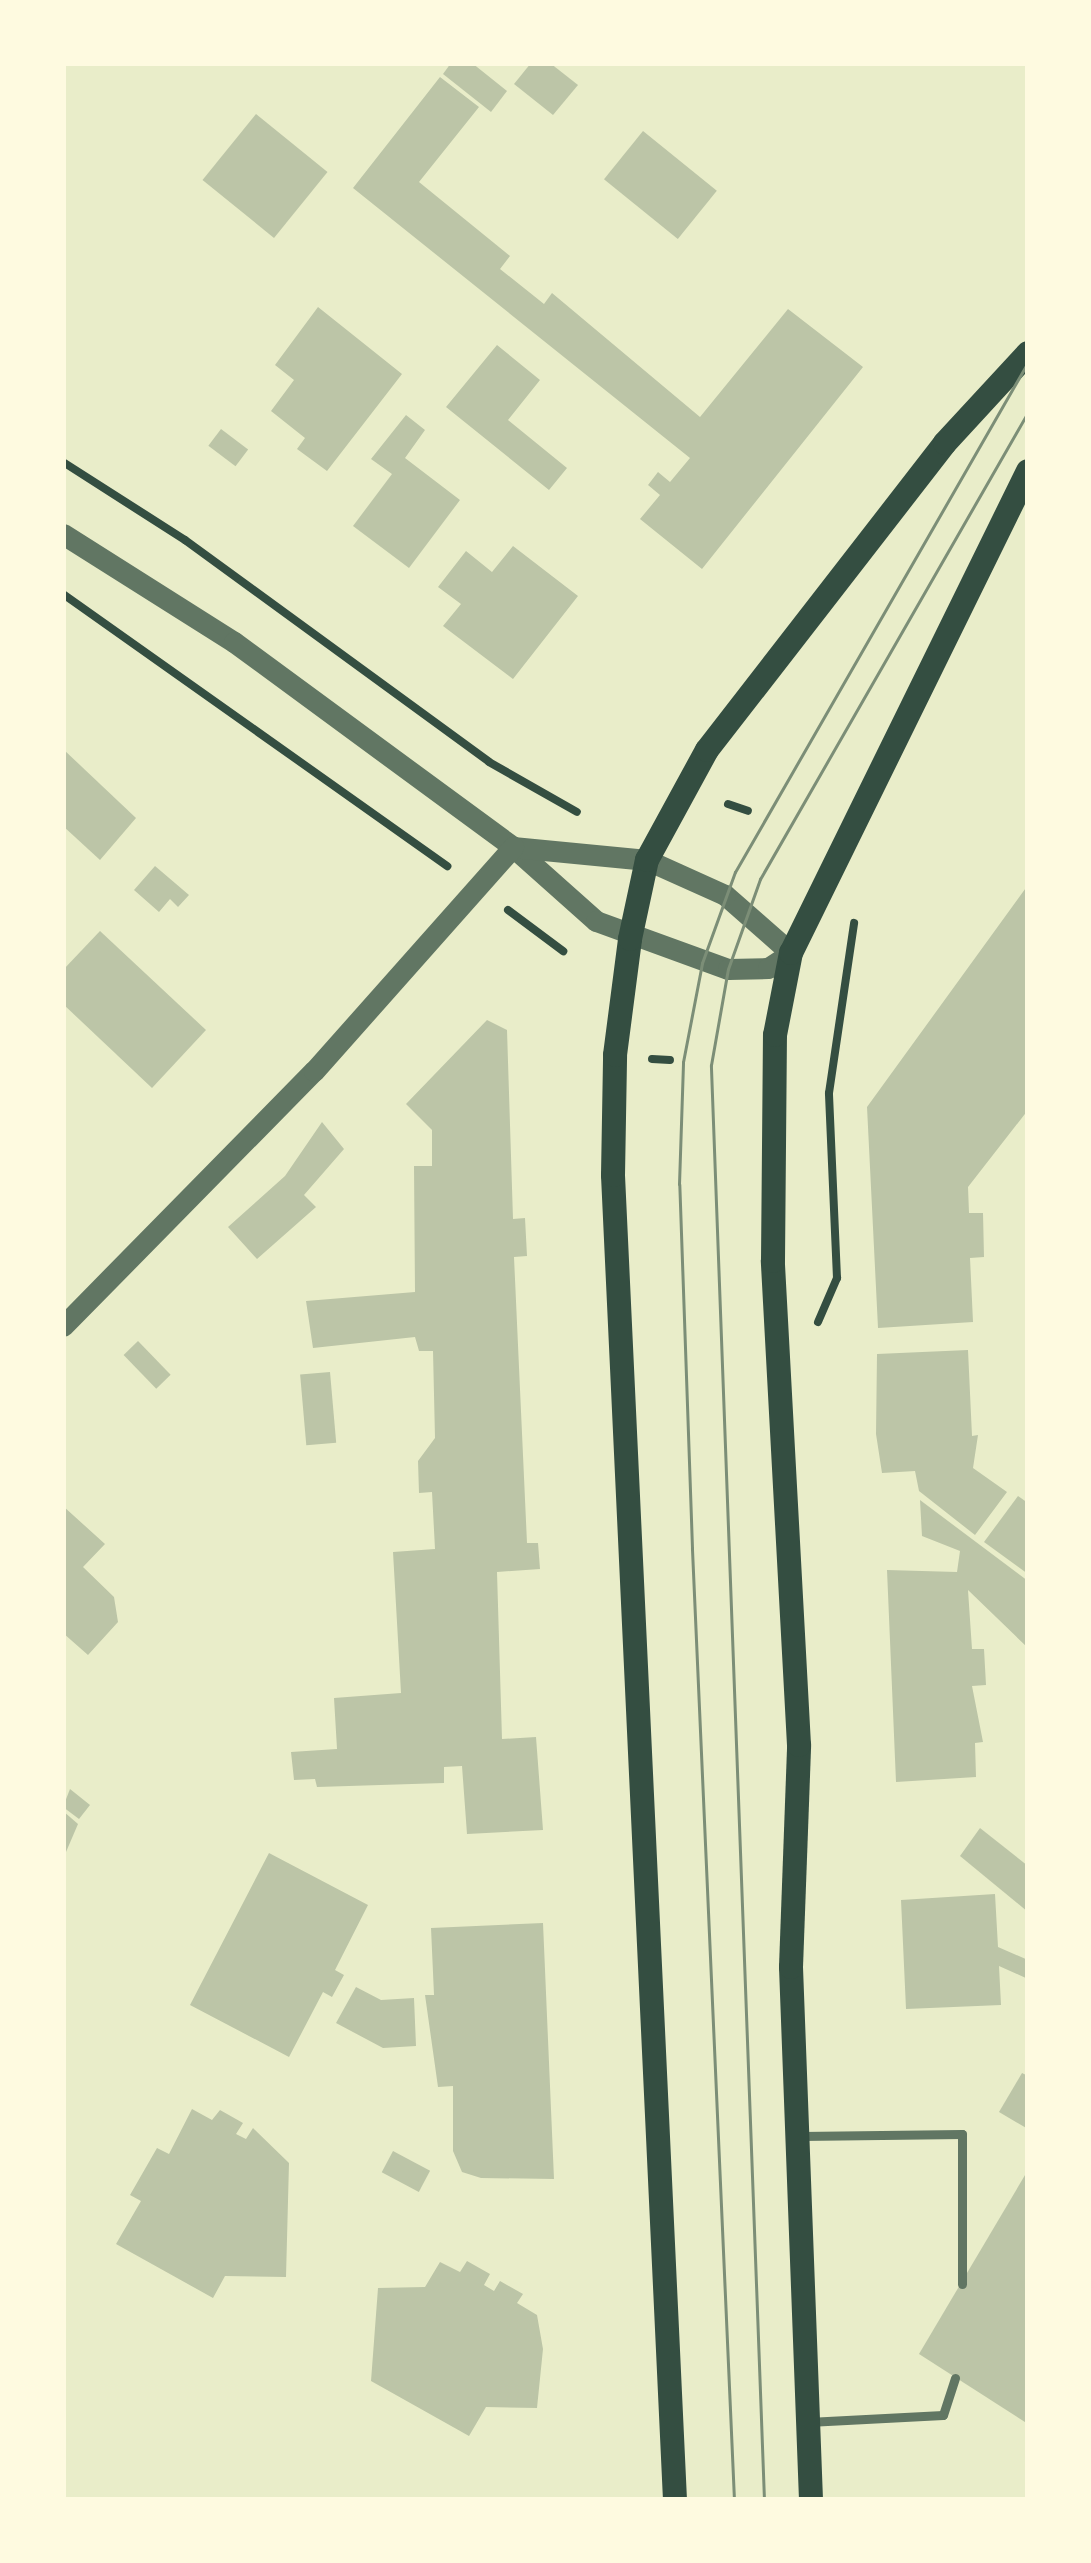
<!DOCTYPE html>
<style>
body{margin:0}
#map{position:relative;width:1091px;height:2563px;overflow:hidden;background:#e9edc9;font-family:Mulish,sans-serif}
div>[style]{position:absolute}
.building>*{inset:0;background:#bcc5a7;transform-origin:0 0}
.path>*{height:8px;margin:-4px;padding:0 4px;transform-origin:4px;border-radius:4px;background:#344e41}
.service>*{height:9px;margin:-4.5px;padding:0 4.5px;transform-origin:4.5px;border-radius:4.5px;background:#617663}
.tertiary>*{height:21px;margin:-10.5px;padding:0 10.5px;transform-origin:10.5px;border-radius:10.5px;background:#617663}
.secondary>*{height:24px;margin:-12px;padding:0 12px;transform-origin:12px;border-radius:12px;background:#344e41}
.tram>*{height:3px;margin:-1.5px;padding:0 1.5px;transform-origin:1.5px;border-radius:1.5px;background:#7c8e77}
span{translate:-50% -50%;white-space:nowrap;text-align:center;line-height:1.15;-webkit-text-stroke:12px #fefae0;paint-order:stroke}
.frame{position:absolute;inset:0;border:66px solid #fefae0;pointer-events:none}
</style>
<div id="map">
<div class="building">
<div style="clip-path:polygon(451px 63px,472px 63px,507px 91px,491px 112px,443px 74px)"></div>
<div style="clip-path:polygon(531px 63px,550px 63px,578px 85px,553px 115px,514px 84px)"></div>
<div style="clip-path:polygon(440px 77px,479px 107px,419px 182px,510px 256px,500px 269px,544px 304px,552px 293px,700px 417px,788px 309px,863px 367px,702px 569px,640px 519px,660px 495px,648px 485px,658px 472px,670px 482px,690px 458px,353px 188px)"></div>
<div style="left:256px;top:114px;width:92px;height:85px;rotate:39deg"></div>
<div style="left:643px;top:131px;width:95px;height:62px;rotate:39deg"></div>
<div style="clip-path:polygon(318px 307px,402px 374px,327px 471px,297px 449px,305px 438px,271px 411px,294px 380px,275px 365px)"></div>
<div style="clip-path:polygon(497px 345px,540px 380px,508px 420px,567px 468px,549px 490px,446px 407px)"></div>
<div style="clip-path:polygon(406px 415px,425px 430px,405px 458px,460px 500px,409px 568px,353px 526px,392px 474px,371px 459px)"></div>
<div style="left:221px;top:429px;width:34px;height:21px;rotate:37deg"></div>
<div style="clip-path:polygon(513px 546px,578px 596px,513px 679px,443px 626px,461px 604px,438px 587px,466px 551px,492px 572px)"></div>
<div style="clip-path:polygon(63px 749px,136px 818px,100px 860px,63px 826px)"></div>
<div style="clip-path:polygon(155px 866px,189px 895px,178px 907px,170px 899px,159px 912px,134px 890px)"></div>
<div style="clip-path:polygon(1028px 885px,1028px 1110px,968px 1187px,969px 1213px,983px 1213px,984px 1257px,970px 1258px,973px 1322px,878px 1328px,867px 1107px)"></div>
<div style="clip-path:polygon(100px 931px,206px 1030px,152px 1088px,63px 1004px,63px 970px)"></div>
<div style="clip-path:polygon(487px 1020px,507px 1030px,513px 1219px,525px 1218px,527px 1256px,514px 1257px,527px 1543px,538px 1543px,540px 1569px,497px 1572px,502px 1739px,536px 1737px,543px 1830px,467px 1834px,462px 1766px,444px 1767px,444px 1783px,317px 1787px,315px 1779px,294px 1780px,291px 1752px,337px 1749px,334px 1698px,401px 1693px,393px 1552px,435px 1549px,432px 1492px,419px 1493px,418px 1461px,435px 1438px,433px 1351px,419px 1351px,415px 1337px,313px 1348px,306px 1301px,415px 1292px,414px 1166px,432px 1166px,432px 1130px,406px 1104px)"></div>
<div style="clip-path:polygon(322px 1122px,344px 1149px,304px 1195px,316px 1207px,257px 1259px,228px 1227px,285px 1176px)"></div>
<div style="left:138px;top:1341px;width:47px;height:20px;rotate:46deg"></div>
<div style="clip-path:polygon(968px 1350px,972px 1436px,978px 1435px,973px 1468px,1007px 1492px,975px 1535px,919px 1491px,915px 1471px,882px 1473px,876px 1434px,877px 1354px)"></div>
<div style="left:330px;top:1372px;width:71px;height:30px;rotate:85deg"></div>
<div style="clip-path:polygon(1018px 1496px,1028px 1503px,1028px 1574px,984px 1542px)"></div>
<div style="clip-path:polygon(920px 1500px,1028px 1581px,1028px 1648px,968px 1590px,972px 1649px,984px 1649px,986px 1685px,972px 1686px,983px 1742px,975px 1743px,976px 1777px,896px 1782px,887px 1570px,957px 1572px,960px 1551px,922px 1536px)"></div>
<div style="clip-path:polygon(63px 1506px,105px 1544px,83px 1567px,114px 1597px,118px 1622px,88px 1655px,63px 1633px)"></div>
<div style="clip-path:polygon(70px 1789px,90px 1805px,79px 1819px,63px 1807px)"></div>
<div style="clip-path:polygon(63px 1811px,78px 1824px,63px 1859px)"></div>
<div style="clip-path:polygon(980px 1828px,1028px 1866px,1028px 1912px,960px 1856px)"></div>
<div style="clip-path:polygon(269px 1853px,368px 1905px,335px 1970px,344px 1975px,332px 1997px,323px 1992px,289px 2057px,190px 2005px)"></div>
<div style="clip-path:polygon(995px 1894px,998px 1947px,1028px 1960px,1028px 1979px,999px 1966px,1001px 2005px,906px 2009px,901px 1900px)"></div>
<div style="clip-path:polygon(543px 1923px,554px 2179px,481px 2178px,462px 2172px,453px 2151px,453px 2086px,438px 2087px,425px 1995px,434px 1995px,431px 1928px)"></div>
<div style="clip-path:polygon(356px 1987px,381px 2000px,414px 1998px,416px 2046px,383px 2048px,336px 2023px)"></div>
<div style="clip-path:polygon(1022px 2073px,1028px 2076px,1028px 2129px,999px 2112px)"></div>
<div style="clip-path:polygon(192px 2109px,212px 2120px,220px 2110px,243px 2123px,236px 2134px,246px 2139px,253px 2128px,289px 2163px,286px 2277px,225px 2276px,213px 2298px,116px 2244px,141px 2201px,130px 2195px,157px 2148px,169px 2154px)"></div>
<div style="left:393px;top:2151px;width:42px;height:24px;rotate:28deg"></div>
<div style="clip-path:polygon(1028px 2170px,1028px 2424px,919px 2354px)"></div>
<div style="clip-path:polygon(467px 2261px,490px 2274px,484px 2285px,494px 2291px,500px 2281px,523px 2294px,517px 2303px,537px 2315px,543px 2349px,537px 2408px,486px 2407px,469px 2436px,371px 2381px,378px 2288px,425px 2287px,440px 2262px,460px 2272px)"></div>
</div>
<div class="path">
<div style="left:63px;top:462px;width:145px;rotate:32.6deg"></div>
<div style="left:185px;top:540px;width:376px;rotate:36.1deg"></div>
<div style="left:489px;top:762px;width:101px;rotate:29.6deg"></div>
<div style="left:63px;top:594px;width:471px;rotate:35.3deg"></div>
<div style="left:728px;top:804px;width:21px;rotate:19deg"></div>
<div style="left:508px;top:910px;width:69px;rotate:36.7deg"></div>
<div style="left:652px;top:1059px;width:18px;rotate:3deg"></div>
<div style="left:818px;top:1322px;width:48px;rotate:-66.6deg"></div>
<div style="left:837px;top:1278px;width:185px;rotate:-92.5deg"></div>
<div style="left:829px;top:1093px;width:172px;rotate:-81.6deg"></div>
</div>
<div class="service">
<div style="left:801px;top:2136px;width:161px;rotate:-0.7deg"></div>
<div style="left:962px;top:2134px;width:150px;rotate:90deg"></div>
<div style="left:808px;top:2422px;width:135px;rotate:-3deg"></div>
<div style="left:943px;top:2415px;width:39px;rotate:-72deg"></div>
</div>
<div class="tertiary">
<div style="left:63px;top:534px;width:202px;rotate:32.3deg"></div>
<div style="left:234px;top:642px;width:346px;rotate:36.3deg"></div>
<div style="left:513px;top:847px;width:111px;rotate:41.7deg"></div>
<div style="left:596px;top:921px;width:140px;rotate:20deg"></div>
<div style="left:728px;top:969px;width:40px;rotate:-1.4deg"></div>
<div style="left:768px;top:968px;width:27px;rotate:-33deg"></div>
<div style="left:791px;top:953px;width:88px;rotate:-138.7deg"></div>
<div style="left:725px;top:895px;width:85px;rotate:-155.8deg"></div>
<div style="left:647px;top:860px;width:135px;rotate:-174.5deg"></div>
<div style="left:63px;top:1326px;width:358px;rotate:-45.5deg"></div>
<div style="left:314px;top:1071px;width:300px;rotate:-48.4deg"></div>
</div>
<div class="secondary">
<div style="left:675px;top:2500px;width:1326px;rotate:-92.68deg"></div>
<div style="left:613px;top:1175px;width:120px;rotate:-89deg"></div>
<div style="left:615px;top:1055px;width:117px;rotate:-82.6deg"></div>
<div style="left:630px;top:939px;width:81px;rotate:-77.9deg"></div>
<div style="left:647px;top:860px;width:125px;rotate:-61.4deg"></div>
<div style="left:707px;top:750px;width:388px;rotate:-52.2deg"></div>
<div style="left:945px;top:443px;width:122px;rotate:-47.3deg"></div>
<div style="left:811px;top:2500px;width:533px;rotate:-92.15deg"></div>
<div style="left:791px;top:1967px;width:222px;rotate:-87.9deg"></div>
<div style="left:799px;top:1745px;width:485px;rotate:-93.1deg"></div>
<div style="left:773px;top:1261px;width:226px;rotate:-89.5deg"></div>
<div style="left:775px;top:1035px;width:84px;rotate:-79deg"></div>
<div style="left:791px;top:953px;width:537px;rotate:-63.82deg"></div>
</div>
<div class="tram">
<div style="left:734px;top:2500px;width:953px;rotate:-92.53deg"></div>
<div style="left:692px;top:1548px;width:364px;rotate:-92deg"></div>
<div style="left:679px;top:1184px;width:122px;rotate:-88.1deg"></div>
<div style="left:683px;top:1062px;width:101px;rotate:-79.1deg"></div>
<div style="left:702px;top:963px;width:97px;rotate:-70.1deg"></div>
<div style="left:735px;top:872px;width:588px;rotate:-60.12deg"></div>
<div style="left:764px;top:2500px;width:1436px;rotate:-92.12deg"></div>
<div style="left:711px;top:1065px;width:97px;rotate:-80deg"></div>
<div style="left:728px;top:969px;width:96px;rotate:-70.4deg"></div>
<div style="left:760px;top:879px;width:538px;rotate:-60.15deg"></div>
</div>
<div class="frame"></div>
</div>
